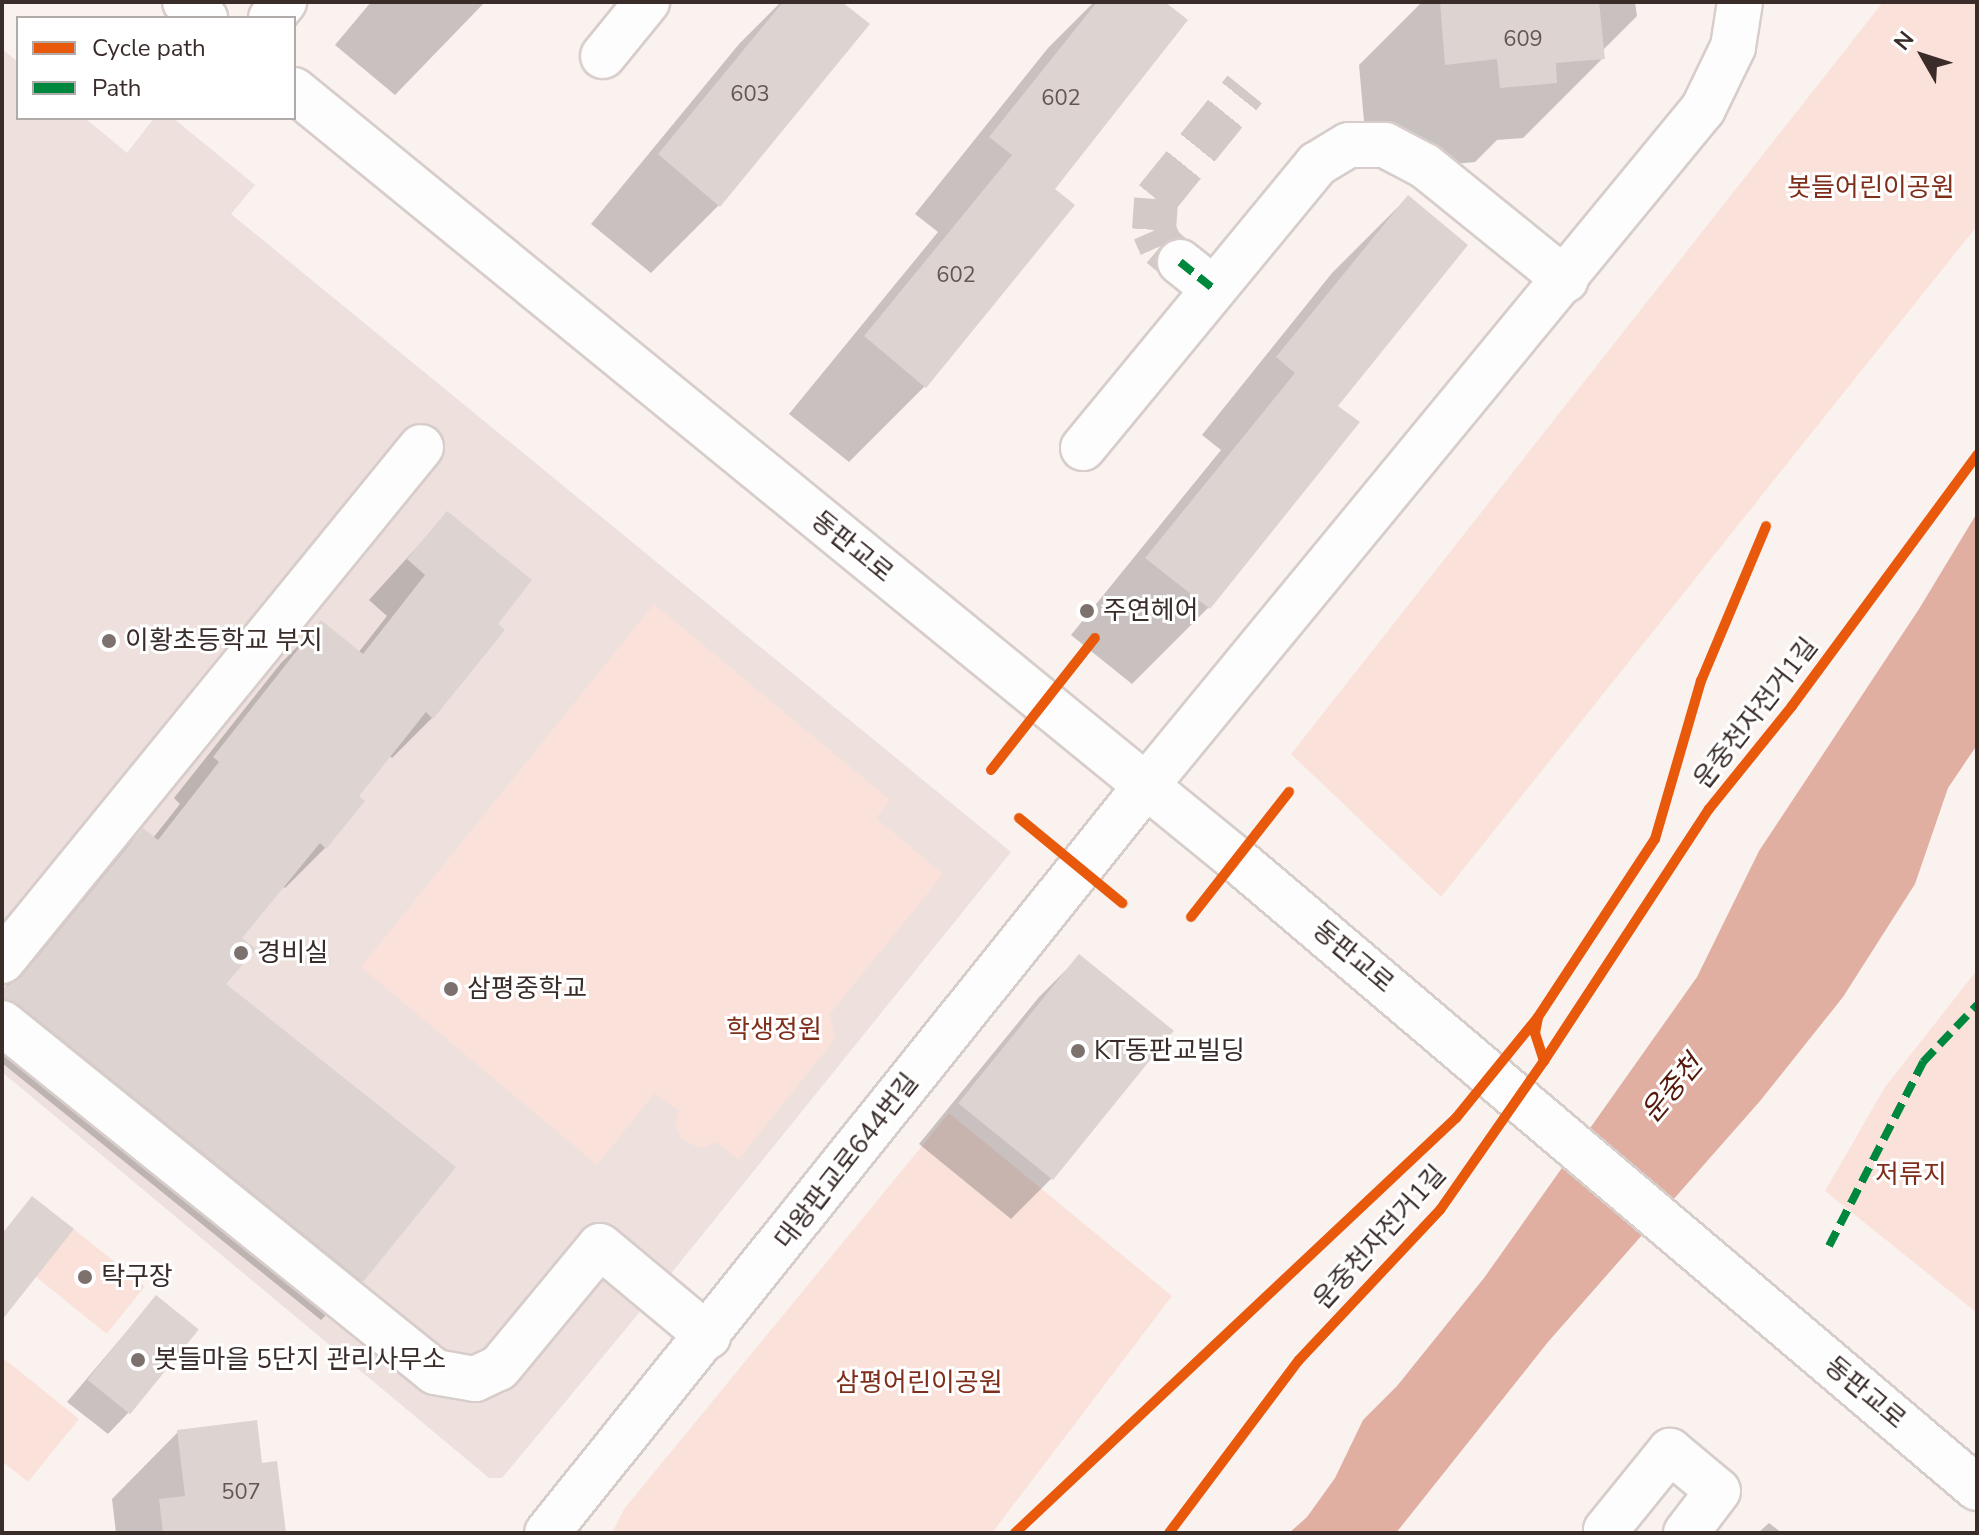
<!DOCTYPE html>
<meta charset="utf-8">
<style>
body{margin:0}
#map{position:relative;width:1979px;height:1535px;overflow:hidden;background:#faf2ef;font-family:"Nunito Sans","Noto Sans KR",sans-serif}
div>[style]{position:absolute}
.built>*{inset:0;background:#ede0dd}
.green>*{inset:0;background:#fae2db;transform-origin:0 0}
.water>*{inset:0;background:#e0afa2}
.shadow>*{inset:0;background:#0003}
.building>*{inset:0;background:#ddd3d0;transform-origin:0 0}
.minor-tunnel>*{height:44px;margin-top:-22px;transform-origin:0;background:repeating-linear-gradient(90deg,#d3cac7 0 44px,transparent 0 66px)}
.roads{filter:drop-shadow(2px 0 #d7cdca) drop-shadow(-2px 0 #d7cdca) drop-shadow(0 2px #d7cdca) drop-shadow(0 -2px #d7cdca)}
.minor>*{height:44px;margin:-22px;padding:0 22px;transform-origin:22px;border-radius:22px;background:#fefdfd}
.major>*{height:44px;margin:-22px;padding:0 22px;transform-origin:22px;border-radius:22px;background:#fefdfd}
.quiet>*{height:8px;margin-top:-4px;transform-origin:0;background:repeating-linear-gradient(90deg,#00873e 0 16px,transparent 0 24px)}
.cycleway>*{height:10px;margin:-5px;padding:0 5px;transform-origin:5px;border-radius:5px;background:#e8590c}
.dots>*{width:22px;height:22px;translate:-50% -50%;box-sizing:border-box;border:4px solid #fff;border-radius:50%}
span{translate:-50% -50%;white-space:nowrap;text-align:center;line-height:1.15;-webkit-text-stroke:6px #fff;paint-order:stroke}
.number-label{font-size:22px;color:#625653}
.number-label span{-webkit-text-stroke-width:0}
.park-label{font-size:26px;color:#7e2e1a}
.street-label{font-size:26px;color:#392c29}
.poi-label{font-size:26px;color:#392c29}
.left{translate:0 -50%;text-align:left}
.water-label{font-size:28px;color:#541809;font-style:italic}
.frame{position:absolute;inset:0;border:4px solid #392c29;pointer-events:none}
.legend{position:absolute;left:16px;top:16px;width:280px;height:104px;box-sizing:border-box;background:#fff;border:2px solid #b0aba9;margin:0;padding:10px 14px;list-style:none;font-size:24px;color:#392c29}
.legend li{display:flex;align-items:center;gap:16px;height:40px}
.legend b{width:40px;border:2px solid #b0aba9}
.north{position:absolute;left:1883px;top:16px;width:80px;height:80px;-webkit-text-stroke:6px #fff;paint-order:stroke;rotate:309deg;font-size:22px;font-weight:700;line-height:32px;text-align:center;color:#392c29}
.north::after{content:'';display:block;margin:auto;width:28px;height:36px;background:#392c29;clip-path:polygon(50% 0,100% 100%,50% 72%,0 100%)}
</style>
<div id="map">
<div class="built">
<div style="clip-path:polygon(2px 49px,18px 62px,18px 118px,85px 118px,127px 153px,154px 118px,173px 118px,255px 185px,231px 214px,1011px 852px,644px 1307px,502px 1478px,489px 1478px,2px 1072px)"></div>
</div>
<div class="green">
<div style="clip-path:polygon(1883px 2px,1977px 2px,1977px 226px,1441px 897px,1291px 754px)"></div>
<div style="clip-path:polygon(654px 604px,890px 800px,876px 818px,943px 874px,830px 1014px,835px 1039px,738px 1160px,717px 1142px,700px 1148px,682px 1139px,675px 1124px,679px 1111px,655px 1093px,597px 1165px,361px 967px)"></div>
<div style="clip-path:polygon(1977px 970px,1977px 1313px,1825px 1191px,1885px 1087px)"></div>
<div style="clip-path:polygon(949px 1113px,1172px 1296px,992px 1533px,612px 1533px,624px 1509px)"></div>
<div style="left:64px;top:1221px;width:104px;height:61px;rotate:39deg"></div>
<div style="clip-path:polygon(2px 1357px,79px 1419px,28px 1482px,2px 1461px)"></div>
</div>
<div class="water">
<div style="clip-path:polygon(1977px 513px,1977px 745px,1948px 788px,1915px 884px,1843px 997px,1760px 1101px,1548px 1342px,1396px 1533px,1289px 1533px,1307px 1517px,1335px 1478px,1363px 1420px,1397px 1386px,1484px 1278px,1697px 977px,1759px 851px,1919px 609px)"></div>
</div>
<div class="shadow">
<div style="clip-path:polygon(371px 2px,485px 2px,395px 95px,335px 45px)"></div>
<div style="clip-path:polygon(781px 2px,839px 2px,719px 205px,651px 273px,591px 224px,739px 44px)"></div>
<div style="clip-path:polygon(1094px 2px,1162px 2px,1052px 189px,925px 386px,849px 462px,789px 414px,938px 232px,915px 214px,1048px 48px)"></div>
<div style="clip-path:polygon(1422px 2px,1635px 2px,1637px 16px,1602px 51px,1603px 58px,1523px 138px,1497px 140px,1475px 162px,1421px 167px,1366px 144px,1359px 65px)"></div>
<div style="clip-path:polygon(1408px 197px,1336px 406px,1357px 422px,1208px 608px,1132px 684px,1071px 635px,1221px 450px,1202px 435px,1332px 273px)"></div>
<div style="clip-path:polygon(447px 514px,495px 625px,432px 718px,392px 758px,389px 755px,356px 796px,362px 802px,325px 848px,285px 888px,282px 886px,239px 938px,223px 984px,361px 1280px,321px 1320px,2px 1063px,2px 991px,103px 870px,143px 830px,153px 838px,180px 804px,174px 798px,281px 663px,321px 623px,358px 653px,387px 616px,369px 600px)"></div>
<div style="clip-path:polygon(1079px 957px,1171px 1030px,1051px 1179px,1011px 1219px,919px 1144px,1039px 997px)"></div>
<div style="clip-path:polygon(156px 1297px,128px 1413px,108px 1434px,67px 1402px)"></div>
<div style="clip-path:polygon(178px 1432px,260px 1465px,284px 1533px,116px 1533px,112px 1499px)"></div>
<div style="clip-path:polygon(1769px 1523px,1782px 1533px,1758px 1533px)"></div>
</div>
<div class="building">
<div style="clip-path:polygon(783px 2px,842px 2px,870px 24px,720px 207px,658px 154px)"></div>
<div style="clip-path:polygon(1097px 2px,1165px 2px,1188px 20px,1055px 189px,1075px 205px,926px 388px,864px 336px,1012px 155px,989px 137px)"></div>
<div style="clip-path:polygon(1440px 2px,1599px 2px,1605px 59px,1556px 63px,1557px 83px,1500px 88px,1497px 59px,1445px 65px)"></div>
<div style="clip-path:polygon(1408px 195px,1468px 245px,1338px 406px,1360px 422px,1210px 609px,1145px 558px,1295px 373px,1276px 357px)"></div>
<div style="clip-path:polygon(447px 511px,532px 580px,498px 624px,505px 630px,433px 719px,426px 712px,359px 796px,365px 801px,326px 849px,320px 843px,242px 938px,256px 949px,226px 984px,456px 1167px,363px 1282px,18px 1004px,2px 999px,2px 989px,21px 977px,143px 828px,158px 840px,219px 762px,213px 757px,321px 620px,363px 654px,425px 575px,407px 559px)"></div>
<div style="left:1079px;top:954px;width:122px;height:192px;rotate:39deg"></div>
<div style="clip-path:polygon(32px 1196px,74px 1229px,2px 1320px,2px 1234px)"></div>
<div style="left:156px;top:1295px;width:55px;height:109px;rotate:39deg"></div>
<div style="clip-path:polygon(257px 1420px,262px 1463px,277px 1461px,286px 1533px,163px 1533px,159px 1499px,185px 1496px,177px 1430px)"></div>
</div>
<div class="minor-tunnel">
<div style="left:1180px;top:262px;width:25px;rotate:-140deg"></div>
<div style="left:1161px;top:246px;width:17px;rotate:-114deg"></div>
<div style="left:1154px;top:230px;width:31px;rotate:-86deg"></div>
<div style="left:1156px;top:199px;width:141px;rotate:-51deg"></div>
</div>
<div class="roads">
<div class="minor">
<div style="left:271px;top:18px;width:21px;rotate:-51deg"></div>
<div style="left:603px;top:56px;width:70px;rotate:-50.8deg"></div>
<div style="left:1180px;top:262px;width:43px;rotate:38.5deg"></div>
<div style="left:1083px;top:448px;width:368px;rotate:-50.5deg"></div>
<div style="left:1317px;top:164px;width:37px;rotate:-31deg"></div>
<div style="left:1349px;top:145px;width:36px"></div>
<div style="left:1385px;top:145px;width:45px;rotate:27.7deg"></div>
<div style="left:1425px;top:166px;width:181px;rotate:39deg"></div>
<div style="left:2px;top:961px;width:663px;rotate:-50.81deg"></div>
<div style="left:2px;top:1023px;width:556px;rotate:38.87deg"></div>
<div style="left:435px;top:1372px;width:41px;rotate:9.9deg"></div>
<div style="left:475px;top:1379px;width:26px;rotate:-25deg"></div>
<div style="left:499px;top:1368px;width:158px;rotate:-50.4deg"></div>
<div style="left:600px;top:1246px;width:141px;rotate:39.8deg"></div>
<div style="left:547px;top:1533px;width:956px;rotate:-51.28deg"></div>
<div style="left:1145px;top:787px;width:878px;rotate:-50.55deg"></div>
<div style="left:1703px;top:109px;width:69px;rotate:-64.2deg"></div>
<div style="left:1733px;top:47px;width:46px;rotate:-81.2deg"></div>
<div style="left:1609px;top:1533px;width:4px;rotate:-135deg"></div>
<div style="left:1606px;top:1530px;width:102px;rotate:-51deg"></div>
<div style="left:1670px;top:1451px;width:62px;rotate:39.8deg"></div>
<div style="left:1718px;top:1491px;width:53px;rotate:127.3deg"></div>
</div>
<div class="major">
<div style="left:185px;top:2px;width:26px;rotate:39deg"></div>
<div style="left:294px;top:90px;width:1216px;rotate:39.23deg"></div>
<div style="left:1236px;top:859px;width:972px;rotate:40.33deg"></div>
</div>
</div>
<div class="quiet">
<div style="left:1180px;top:262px;width:43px;rotate:38.5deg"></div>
<div style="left:1829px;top:1246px;width:207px;rotate:-62.9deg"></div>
<div style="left:1923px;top:1062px;width:79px;rotate:-46.5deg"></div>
</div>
<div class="cycleway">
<div style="left:991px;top:770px;width:168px;rotate:-51.8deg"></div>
<div style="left:1019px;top:818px;width:134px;rotate:39.5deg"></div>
<div style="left:1191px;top:917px;width:159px;rotate:-51.9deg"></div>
<div style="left:1544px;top:1061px;width:29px;rotate:-108deg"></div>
<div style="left:1535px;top:1033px;width:16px;rotate:-79deg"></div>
<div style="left:1538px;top:1017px;width:213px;rotate:-56.7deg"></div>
<div style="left:1655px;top:839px;width:165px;rotate:-73.8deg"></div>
<div style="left:1701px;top:681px;width:168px;rotate:-67.2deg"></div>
<div style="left:1015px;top:1533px;width:606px;rotate:-43.26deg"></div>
<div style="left:1456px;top:1118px;width:130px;rotate:-50.9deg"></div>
<div style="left:1169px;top:1533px;width:216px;rotate:-53.1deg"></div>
<div style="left:1299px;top:1360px;width:206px;rotate:-46.8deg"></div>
<div style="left:1440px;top:1210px;width:182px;rotate:-55.1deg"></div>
<div style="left:1544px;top:1061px;width:301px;rotate:-56.8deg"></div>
<div style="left:1709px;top:809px;width:132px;rotate:-51.1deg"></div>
<div style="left:1792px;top:706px;width:312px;rotate:-53.6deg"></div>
</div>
<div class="dots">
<div style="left:1087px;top:611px;background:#7d716e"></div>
<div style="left:109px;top:641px;background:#7d716e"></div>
<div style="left:241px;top:953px;background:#7d716e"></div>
<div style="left:451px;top:989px;background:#7d716e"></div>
<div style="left:1078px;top:1051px;background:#7d716e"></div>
<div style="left:85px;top:1277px;background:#7d716e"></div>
<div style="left:138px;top:1360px;background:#7d716e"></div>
</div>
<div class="number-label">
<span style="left:1523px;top:40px">609</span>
<span style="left:750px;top:95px">603</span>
<span style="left:1061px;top:99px">602</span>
<span style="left:956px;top:276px">602</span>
<span style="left:241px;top:1493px">507</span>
</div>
<div class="park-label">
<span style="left:1871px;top:188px">봇들어린이공원</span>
<span style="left:774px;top:1030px">학생정원</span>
<span style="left:1911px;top:1175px">저류지</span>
<span style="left:919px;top:1383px">삼평어린이공원</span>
</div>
<div class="street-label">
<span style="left:852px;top:547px;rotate:39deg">동판교로</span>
<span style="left:1756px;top:713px;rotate:-52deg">운중천자전거1길</span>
<span style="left:1353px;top:957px;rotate:40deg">동판교로</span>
<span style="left:847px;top:1161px;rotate:-52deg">대왕판교로644번길</span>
<span style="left:1380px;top:1237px;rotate:-48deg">운중천자전거1길</span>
<span style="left:1865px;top:1393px;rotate:40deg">동판교로</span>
</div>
<div class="poi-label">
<span class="left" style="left:1103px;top:611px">주연헤어</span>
<span class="left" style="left:125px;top:641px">이황초등학교 부지</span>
<span class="left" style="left:257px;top:953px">경비실</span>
<span class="left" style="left:467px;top:989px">삼평중학교</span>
<span class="left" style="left:1094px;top:1051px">KT동판교빌딩</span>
<span class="left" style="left:101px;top:1277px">탁구장</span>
<span class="left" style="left:154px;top:1360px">봇들마을 5단지 관리사무소</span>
</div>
<div class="water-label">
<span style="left:1672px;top:1089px;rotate:-50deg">운중천</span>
</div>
<div class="frame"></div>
<ul class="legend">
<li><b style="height:10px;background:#e8590c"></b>Cycle path</li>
<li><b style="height:10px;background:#00873e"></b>Path</li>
</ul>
<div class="north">N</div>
</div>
